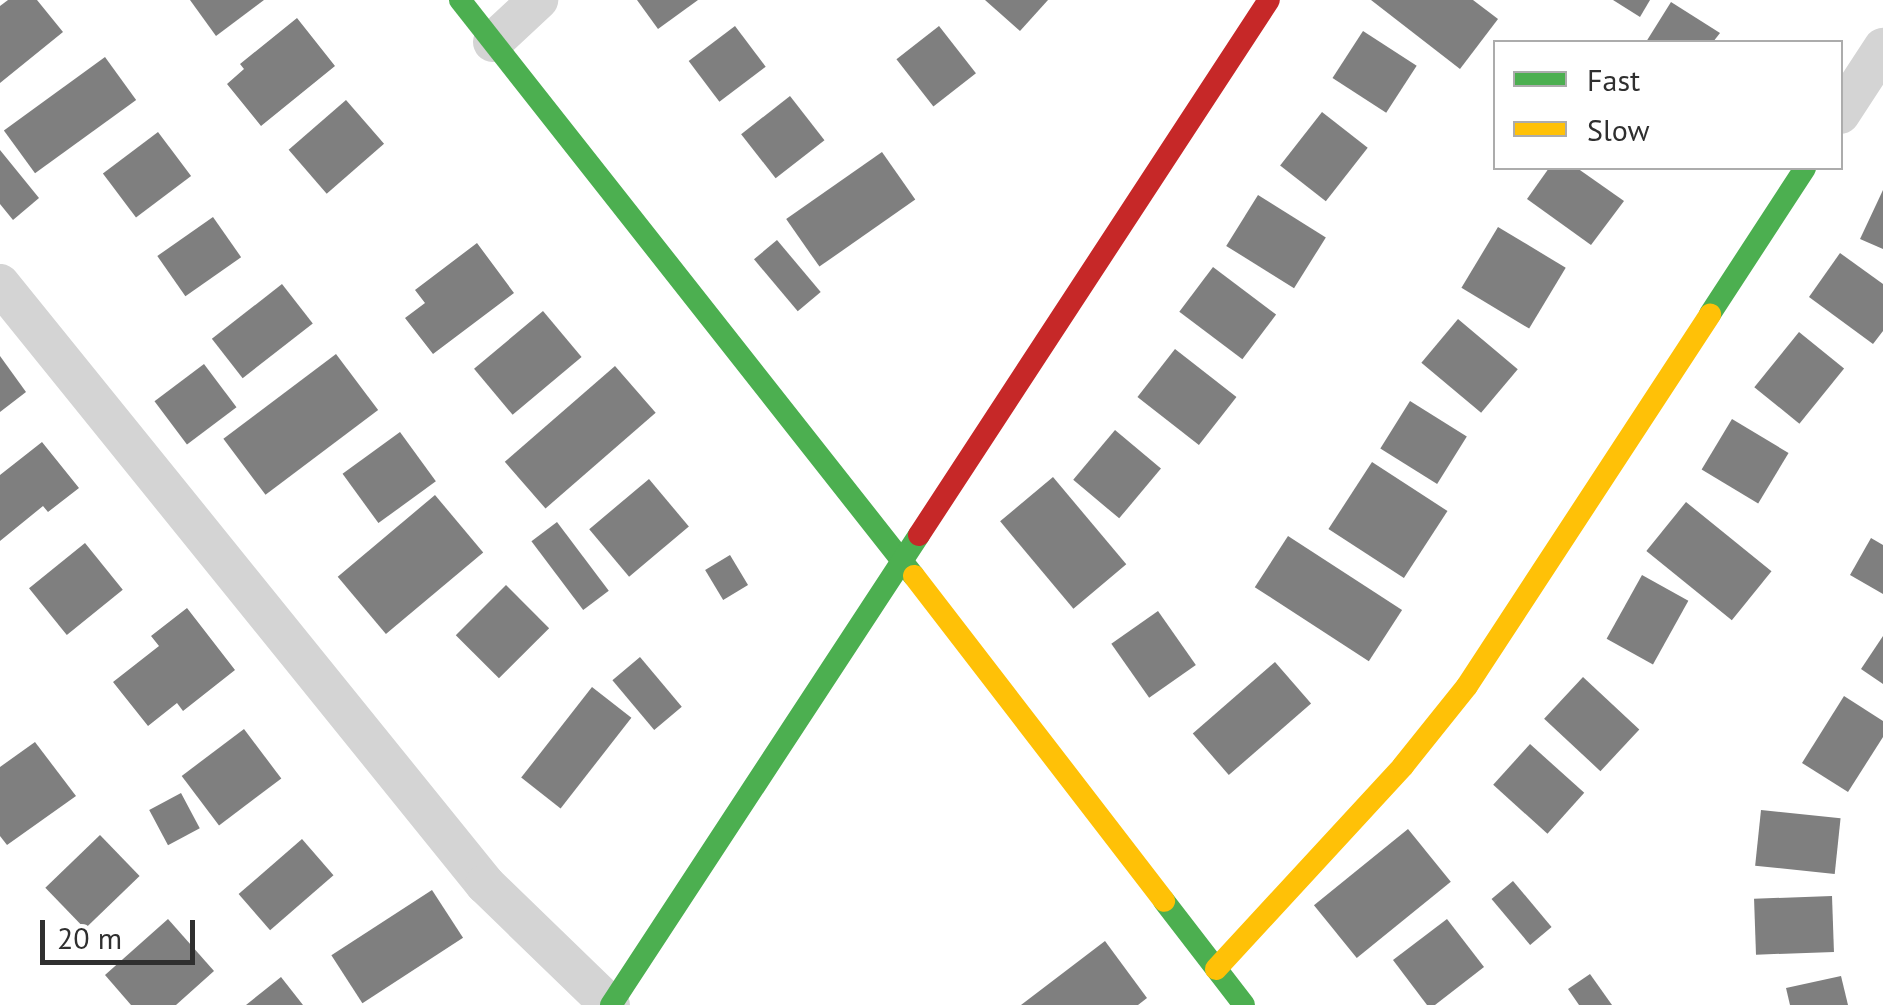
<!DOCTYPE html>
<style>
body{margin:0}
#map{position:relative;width:1883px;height:1005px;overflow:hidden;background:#fff;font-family:"PT Sans",sans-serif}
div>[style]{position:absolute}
.building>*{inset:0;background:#7f7f7f;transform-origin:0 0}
.street>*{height:40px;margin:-20px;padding:0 20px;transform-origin:20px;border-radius:20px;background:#d4d4d4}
.fast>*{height:22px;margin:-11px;padding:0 11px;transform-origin:11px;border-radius:11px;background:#4caf50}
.slow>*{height:22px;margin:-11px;padding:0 11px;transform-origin:11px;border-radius:11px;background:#ffc107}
.jam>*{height:22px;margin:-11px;padding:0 11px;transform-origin:11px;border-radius:11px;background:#c62828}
span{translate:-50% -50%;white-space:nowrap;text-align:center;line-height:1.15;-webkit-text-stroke:10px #fff;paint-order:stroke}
.legend{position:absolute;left:1493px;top:40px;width:350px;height:130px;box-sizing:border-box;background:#fff;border:2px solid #acacac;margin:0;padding:12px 18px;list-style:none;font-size:30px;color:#2f2f2f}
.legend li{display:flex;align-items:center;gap:20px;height:50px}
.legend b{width:50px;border:2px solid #acacac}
.scale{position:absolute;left:40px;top:920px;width:155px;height:45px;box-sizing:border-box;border:5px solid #2f2f2f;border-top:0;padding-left:12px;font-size:30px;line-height:35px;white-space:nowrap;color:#2f2f2f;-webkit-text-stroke:8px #fff;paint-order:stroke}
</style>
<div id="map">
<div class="building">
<div style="clip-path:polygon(8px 0,37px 0,63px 32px,0 83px,0 6px)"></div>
<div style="clip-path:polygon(190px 0,264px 0,216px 36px)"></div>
<div style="clip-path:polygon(637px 0,698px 0,658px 29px)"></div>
<div style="clip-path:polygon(985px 0,1048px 0,1020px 31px)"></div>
<div style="clip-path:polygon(1371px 0,1473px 0,1498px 19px,1460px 69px)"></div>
<div style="clip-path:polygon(1613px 0,1650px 0,1640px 17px)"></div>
<div style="clip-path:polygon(1671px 2px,1720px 33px,1713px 42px,1646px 42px)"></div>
<div style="clip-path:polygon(297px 18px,335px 66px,261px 126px,227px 84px,244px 69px,240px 64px)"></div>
<div style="left:735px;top:26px;width:51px;height:58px;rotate:53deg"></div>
<div style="left:939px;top:26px;width:60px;height:54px;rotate:52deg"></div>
<div style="left:1363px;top:31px;width:64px;height:56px;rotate:33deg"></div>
<div style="left:105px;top:57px;width:53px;height:125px;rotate:54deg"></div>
<div style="left:790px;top:96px;width:56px;height:62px;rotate:52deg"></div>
<div style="left:346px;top:100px;width:58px;height:76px;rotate:49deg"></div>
<div style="left:1322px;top:112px;width:58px;height:68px;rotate:38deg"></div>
<div style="left:158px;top:132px;width:55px;height:69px;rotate:53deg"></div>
<div style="clip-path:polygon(0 150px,39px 198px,13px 220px,0 204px)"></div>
<div style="left:882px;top:152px;width:58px;height:117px;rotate:55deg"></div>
<div style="clip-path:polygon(1549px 168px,1577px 168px,1624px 201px,1591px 245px,1527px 199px)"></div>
<div style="clip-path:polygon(1883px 190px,1883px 249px,1860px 239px)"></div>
<div style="left:1258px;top:195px;width:80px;height:60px;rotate:32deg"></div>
<div style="left:213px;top:217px;width:49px;height:68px;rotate:55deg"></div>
<div style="left:1498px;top:227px;width:79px;height:71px;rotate:31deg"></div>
<div style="left:777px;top:240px;width:68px;height:30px;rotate:50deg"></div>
<div style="clip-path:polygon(477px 243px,514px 293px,433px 354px,405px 318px,425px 303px,415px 290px)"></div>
<div style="clip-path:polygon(1840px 253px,1883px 284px,1883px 331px,1873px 344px,1809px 297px)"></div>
<div style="left:1213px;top:267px;width:79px;height:56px;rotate:37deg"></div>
<div style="left:282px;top:284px;width:50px;height:89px;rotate:52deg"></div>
<div style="left:543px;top:311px;width:60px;height:90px;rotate:50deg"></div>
<div style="left:1458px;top:319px;width:78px;height:57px;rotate:40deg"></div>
<div style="left:1799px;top:332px;width:58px;height:71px;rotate:39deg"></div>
<div style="left:1175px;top:349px;width:78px;height:61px;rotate:38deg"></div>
<div style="left:336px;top:354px;width:70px;height:141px;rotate:53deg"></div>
<div style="clip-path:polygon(0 356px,26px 392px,0 412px)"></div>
<div style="left:204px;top:364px;width:54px;height:62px;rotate:53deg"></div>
<div style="left:615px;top:366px;width:62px;height:146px;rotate:49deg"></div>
<div style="left:1410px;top:401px;width:67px;height:56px;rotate:32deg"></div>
<div style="left:1732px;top:419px;width:66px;height:59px;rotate:31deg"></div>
<div style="left:1115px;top:430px;width:60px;height:65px;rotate:40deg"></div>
<div style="left:400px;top:432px;width:61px;height:71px;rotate:54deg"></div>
<div style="clip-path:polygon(42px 442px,79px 488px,48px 512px,43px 506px,0 541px,0 475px)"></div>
<div style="left:1372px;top:462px;width:90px;height:80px;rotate:33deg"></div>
<div style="left:1053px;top:477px;width:114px;height:69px;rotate:50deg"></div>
<div style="left:649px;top:479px;width:62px;height:78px;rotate:50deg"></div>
<div style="left:435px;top:495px;width:75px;height:127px;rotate:50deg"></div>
<div style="left:1686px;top:502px;width:110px;height:63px;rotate:39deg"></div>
<div style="left:557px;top:522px;width:86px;height:32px;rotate:53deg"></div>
<div style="left:1288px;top:536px;width:136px;height:61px;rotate:33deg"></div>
<div style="clip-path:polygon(1871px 538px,1883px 545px,1883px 594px,1850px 575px)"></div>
<div style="left:85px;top:543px;width:60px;height:72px;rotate:51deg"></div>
<div style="left:730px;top:555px;width:35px;height:29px;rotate:59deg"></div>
<div style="left:1642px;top:575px;width:53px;height:73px;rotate:29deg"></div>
<div style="left:506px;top:585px;width:61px;height:71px;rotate:45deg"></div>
<div style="clip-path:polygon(187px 608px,235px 670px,183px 711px,177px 703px,148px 726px,113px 682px,159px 646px,151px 636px)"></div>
<div style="left:1158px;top:611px;width:66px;height:57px;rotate:55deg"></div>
<div style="clip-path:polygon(1883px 636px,1883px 684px,1861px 669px)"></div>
<div style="left:640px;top:657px;width:65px;height:36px;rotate:50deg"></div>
<div style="left:1275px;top:662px;width:55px;height:109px;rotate:49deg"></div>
<div style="left:1583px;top:677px;width:77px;height:57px;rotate:43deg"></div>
<div style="left:592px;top:687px;width:50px;height:115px;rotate:38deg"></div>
<div style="clip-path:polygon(1844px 696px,1883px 721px,1883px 737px,1848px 792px,1802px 763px)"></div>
<div style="left:244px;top:729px;width:62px;height:78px;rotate:53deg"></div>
<div style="clip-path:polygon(35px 742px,76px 796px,7px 845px,0 836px,0 767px)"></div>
<div style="left:1530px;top:744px;width:73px;height:55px;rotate:42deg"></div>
<div style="left:181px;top:793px;width:40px;height:36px;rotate:62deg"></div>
<div style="left:1761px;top:810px;width:80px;height:56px;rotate:6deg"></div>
<div style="left:1408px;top:829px;width:68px;height:121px;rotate:51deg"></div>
<div style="left:100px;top:835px;width:57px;height:76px;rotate:46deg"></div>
<div style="left:302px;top:839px;width:48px;height:84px;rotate:49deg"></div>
<div style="left:1513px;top:881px;width:60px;height:28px;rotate:50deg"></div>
<div style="left:432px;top:890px;width:57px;height:120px;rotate:57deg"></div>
<div style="left:1832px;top:896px;width:56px;height:78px;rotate:88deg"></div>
<div style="clip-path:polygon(168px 919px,214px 971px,176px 1005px,131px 1005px,105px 975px)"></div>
<div style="clip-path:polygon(1447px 919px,1484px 967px,1435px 1005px,1427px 1005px,1393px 960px)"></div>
<div style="clip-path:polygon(1105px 941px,1147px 998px,1138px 1005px,1021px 1005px)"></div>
<div style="clip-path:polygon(1590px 974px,1612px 1005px,1579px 1005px,1568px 989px)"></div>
<div style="clip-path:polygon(1841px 976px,1848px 1005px,1790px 1005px,1786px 988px)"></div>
<div style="clip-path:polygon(281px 977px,303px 1005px,246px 1005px)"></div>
</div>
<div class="street">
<div style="left:493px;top:42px;width:62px;rotate:-43deg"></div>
<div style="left:1840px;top:114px;width:79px;rotate:-56.9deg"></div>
<div style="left:0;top:284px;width:772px;rotate:51.05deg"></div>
<div style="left:485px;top:884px;width:174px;rotate:44.1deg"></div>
</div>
<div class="fast">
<div style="left:460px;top:0;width:733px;rotate:51.76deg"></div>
<div style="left:1710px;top:314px;width:174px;rotate:-56.9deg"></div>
<div style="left:1164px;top:901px;width:131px;rotate:52.4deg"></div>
<div style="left:611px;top:1005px;width:562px;rotate:-56.76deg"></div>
</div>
<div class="slow">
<div style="left:914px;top:576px;width:410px;rotate:52.4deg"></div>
<div style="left:1216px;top:969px;width:276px;rotate:-47.3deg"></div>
<div style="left:1403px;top:766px;width:102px;rotate:-51.3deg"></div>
<div style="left:1467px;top:686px;width:444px;rotate:-56.8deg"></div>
</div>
<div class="jam">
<div style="left:919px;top:535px;width:639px;rotate:-56.81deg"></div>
</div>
<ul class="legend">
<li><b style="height:12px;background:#4caf50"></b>Fast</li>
<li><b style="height:12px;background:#ffc107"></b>Slow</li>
</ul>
<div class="scale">20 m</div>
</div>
